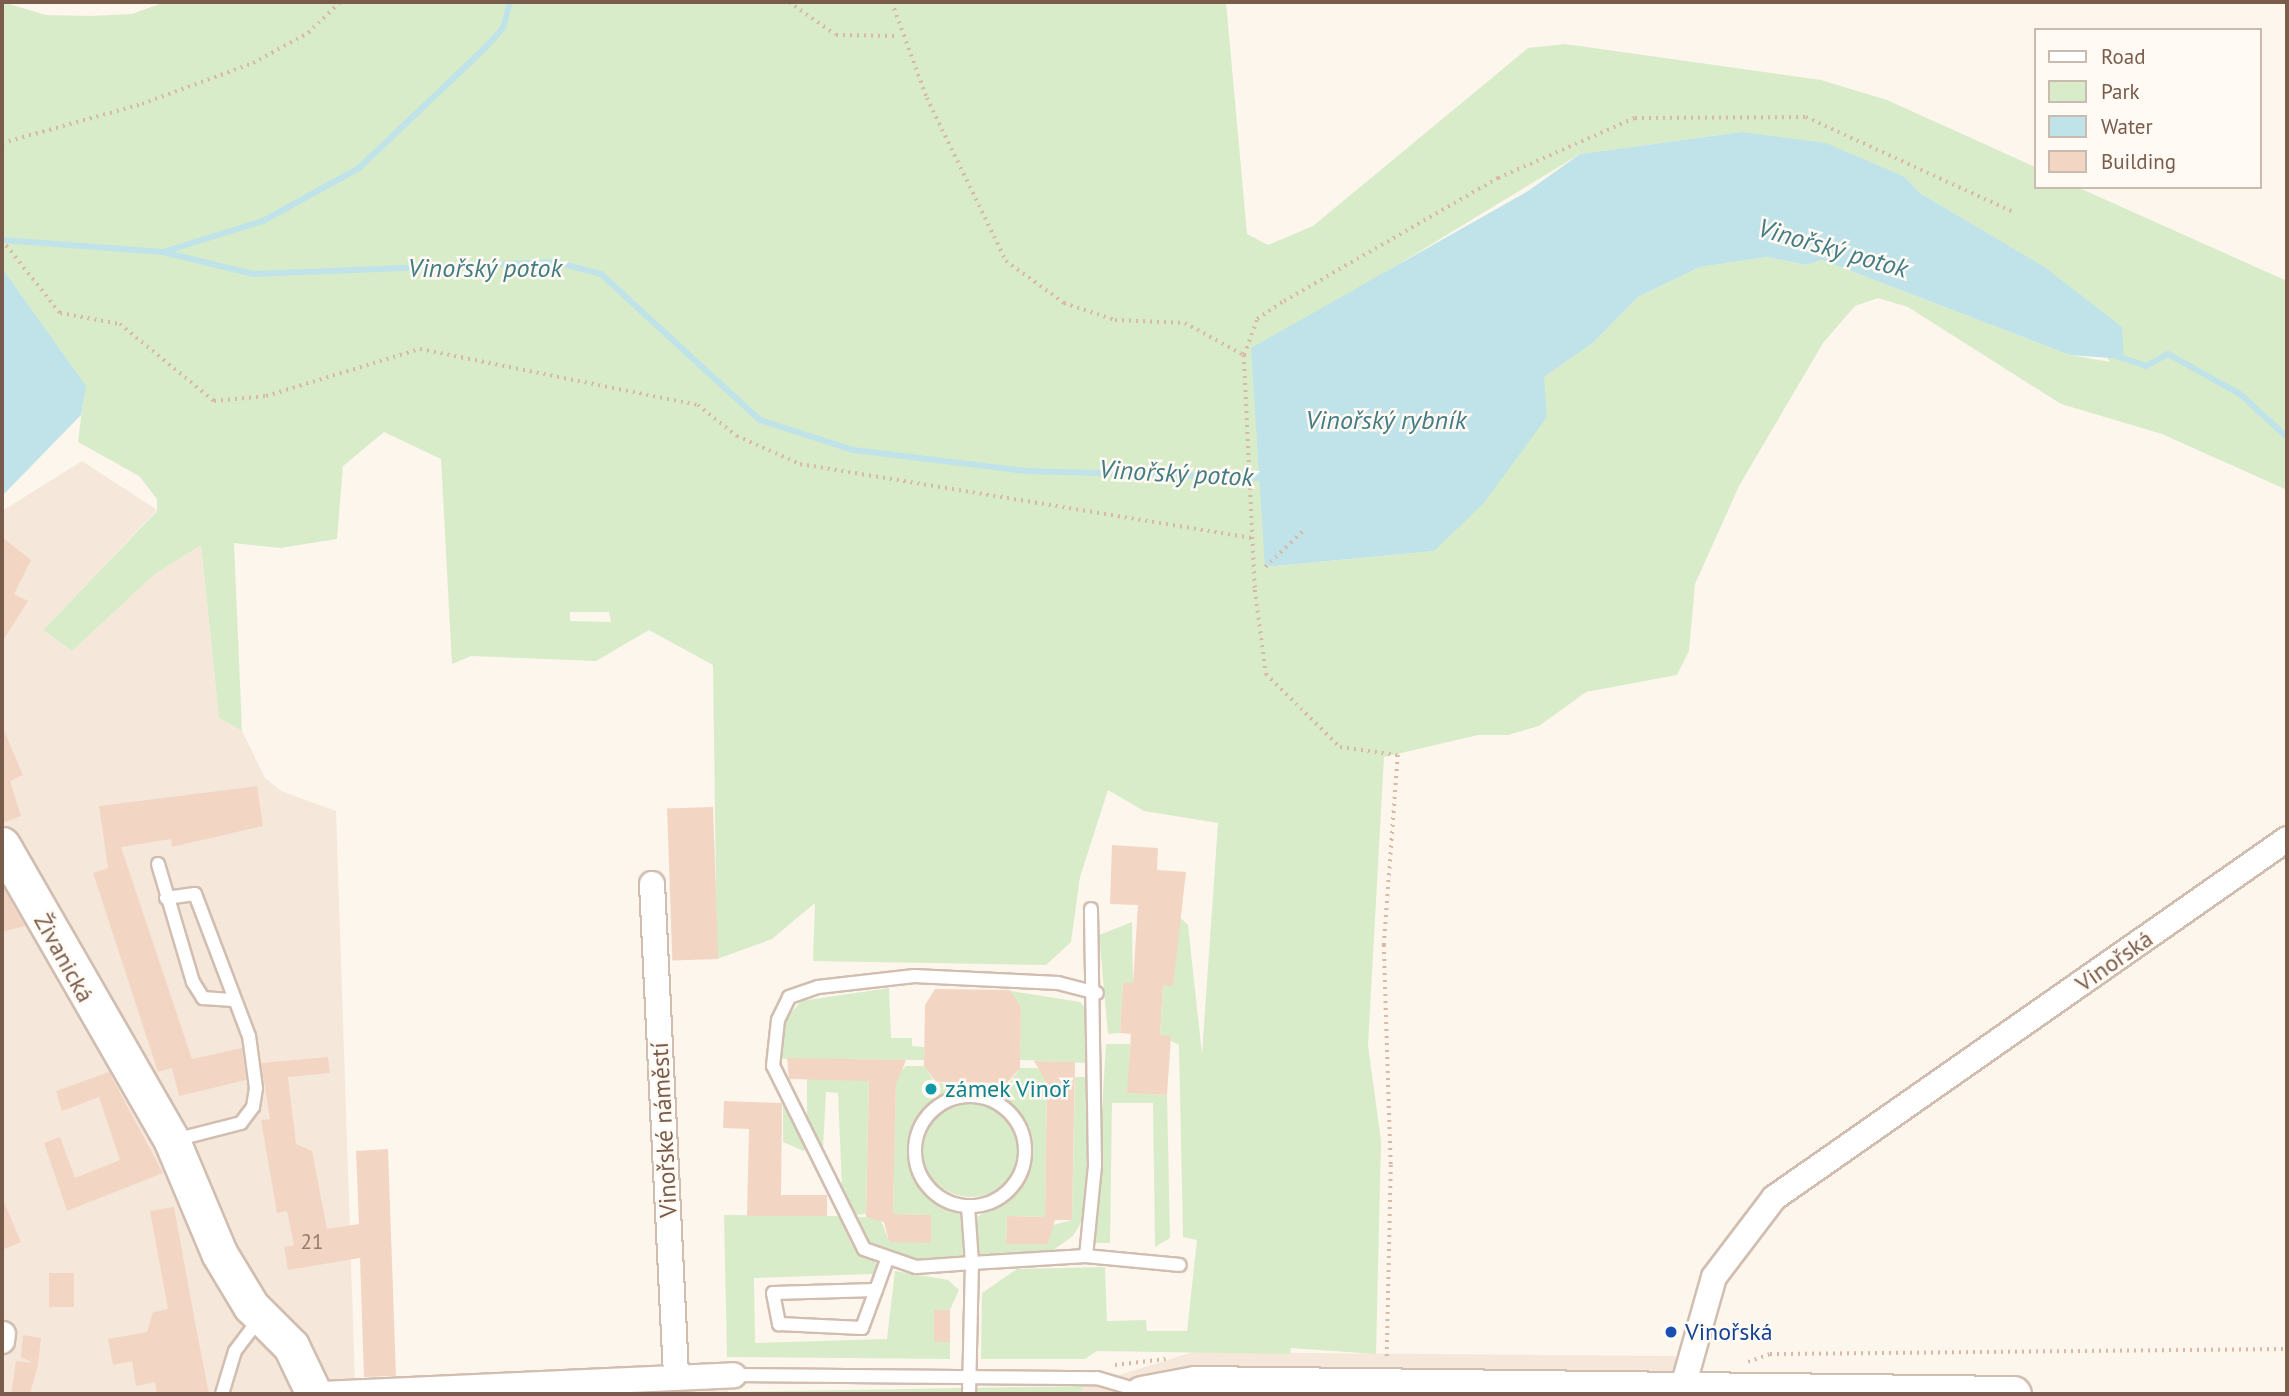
<!DOCTYPE html>
<meta charset="utf-8">
<style>
body{margin:0}
#map{position:relative;width:2289px;height:1396px;overflow:hidden;background:#fdf6ec;font-family:"PT Sans",sans-serif}
div>[style]{position:absolute}
.residential>*{inset:0;background:#f5e8da}
.green>*{inset:0;background:#d8ecc9}
.round{border-radius:50%}
.water>*{inset:0;background:#bfe3e8}
.stream>*{height:6px;margin:-3px;padding:0 3px;transform-origin:3px;border-radius:3px;background:#bfe3e8}
.building>*{inset:0;background:#f3d5c3;transform-origin:0 0}
.path>*{height:3.5px;margin-top:-1.75px;transform-origin:0;background:repeating-linear-gradient(90deg,#d9b8a5 0 2px,transparent 0 7px)}
.roads{filter:drop-shadow(2px 0 #d1beb0) drop-shadow(-2px 0 #d1beb0) drop-shadow(0 2px #d1beb0) drop-shadow(0 -2px #d1beb0)}
.lane>*{height:12px;margin:-6px;padding:0 6px;transform-origin:6px;border-radius:6px;background:#fff}
.lane>.ring{margin:-6px;padding:0;box-sizing:content-box;background:none;border:12px solid #fff;border-radius:50%}
.street>*{height:24px;margin:-12px;padding:0 12px;transform-origin:12px;border-radius:12px;background:#fff}
.secondary>*{height:35px;margin:-17.5px;padding:0 17.5px;transform-origin:17.5px;border-radius:17.5px;background:#fff}
.dots>*{width:19px;height:19px;translate:-50% -50%;box-sizing:border-box;border:4px solid #fffaf3;border-radius:50%}
span{translate:-50% -50%;white-space:nowrap;text-align:center;line-height:1.15;-webkit-text-stroke:5px #fffaf3;paint-order:stroke}
.number-label{font-size:21px;color:#987a6a}
.number-label span{-webkit-text-stroke-width:0}
.street-label{font-size:24px;color:#7a5c4d}
.culture-label{font-size:24px;color:#0d838f}
.left{translate:0 -50%;text-align:left}
.transit-label{font-size:24px;color:#164399}
.water-label{font-size:26px;color:#437c86;font-style:italic}
.frame{position:absolute;inset:0;border:4px solid #7a5c4d;pointer-events:none}
.legend{position:absolute;left:2034px;top:28px;width:228px;height:161px;box-sizing:border-box;background:#fffaf3;border:2px solid #cabbb1;margin:0;padding:9px 12px;list-style:none;font-size:21px;color:#7a5c4d}
.legend li{display:flex;align-items:center;gap:14px;height:35px}
.legend b{width:35px;border:2px solid #cabbb1}
</style>
<div id="map">
<div class="residential">
<div style="clip-path:polygon(82px 461px,157px 510px,43px 630px,72px 651px,155px 574px,201px 544px,219px 718px,242px 731px,265px 778px,281px 791px,336px 811px,355px 1382px,721px 1364px,729px 1394px,2px 1394px,2px 511px)"></div>
<div style="clip-path:polygon(1193px 1352px,1676px 1356px,1676px 1394px,1077px 1394px,1084px 1386px)"></div>
</div>
<div class="green">
<div style="clip-path:polygon(evenodd,2px 2px,46px 15px,90px 16px,132px 14px,165px 2px,1226px 2px,1247px 234px,1268px 245px,1313px 226px,1528px 48px,1565px 44px,1821px 80px,1887px 100px,2035px 167px,2035px 187px,2077px 187px,2287px 281px,2287px 490px,2162px 434px,2061px 404px,1908px 307px,1878px 298px,1855px 306px,1823px 343px,1739px 486px,1695px 584px,1689px 651px,1677px 675px,1586px 692px,1539px 726px,1508px 735px,1478px 735px,1384px 757px,1368px 1045px,1381px 1141px,1376px 1354px,1291px 1348px,1290px 1354px,1097px 1351px,1085px 1359px,981px 1359px,982px 1293px,1017px 1269px,1105px 1267px,1107px 1321px,1146px 1320px,1147px 1331px,1187px 1331px,1197px 1240px,1183px 1237px,1179px 1045px,1160px 1035px,1163px 985px,1173px 985px,1176px 914px,1188px 925px,1202px 1054px,1218px 823px,1144px 811px,1108px 790px,1080px 877px,1071px 942px,1046px 965px,813px 961px,815px 903px,772px 939px,717px 959px,713px 665px,649px 630px,596px 661px,471px 656px,452px 664px,441px 459px,384px 432px,343px 466px,337px 539px,280px 548px,234px 543px,242px 731px,219px 718px,201px 545px,155px 574px,72px 651px,43px 630px,157px 511px,157px 499px,139px 476px,78px 442px,85px 386px,2px 268px,2px 2px,1741px 132px,1905px 177px,1920px 193px,2045px 268px,2110px 362px,2070px 355px,1822px 260px,1806px 265px,1767px 257px,1700px 267px,1638px 297px,1593px 343px,1544px 377px,1434px 551px,1265px 567px,1371px 281px,1580px 154px,1741px 132px,2px 2px,570px 612px,609px 612px,611px 622px,570px 621px,570px 612px)"></div>
<div style="clip-path:polygon(1132px 922px,1133px 983px,1123px 983px,1120px 1033px,1108px 1034px,1099px 935px)"></div>
<div style="clip-path:polygon(889px 988px,891px 1038px,912px 1038px,912px 1046px,924px 1047px,924px 1060px,781px 1059px,785px 1020px,801px 1001px)"></div>
<div style="clip-path:polygon(1011px 991px,1080px 1002px,1091px 1015px,1095px 1047px,1083px 1219px,1073px 1236px,1049px 1253px,975px 1260px,973px 1220px,1014px 1191px,1029px 1167px,1025px 1122px,985px 1086px,1009px 1083px,1020px 1068px,1037px 1068px,1047px 1077px,1045px 1217px,1007px 1216px,1006px 1243px,1048px 1244px,1053px 1225px,1072px 1220px,1075px 1077px,1085px 1077px,1086px 1063px,1020px 1060px,1021px 1014px)"></div>
<div style="clip-path:polygon(1106px 1044px,1130px 1044px,1128px 1093px,1167px 1095px,1170px 1238px,1155px 1247px,1153px 1103px,1112px 1103px,1110px 1243px,1094px 1243px)"></div>
<div style="clip-path:polygon(906px 1066px,924px 1066px,935px 1082px,957px 1086px,920px 1114px,909px 1150px,924px 1188px,962px 1214px,963px 1261px,895px 1259px,866px 1243px,851px 1217px,880px 1217px,889px 1242px,931px 1242px,931px 1215px,893px 1214px,896px 1075px)"></div>
<div style="clip-path:polygon(869px 1074px,866px 1214px,851px 1215px,842px 1189px,838px 1093px,826px 1092px,823px 1148px,807px 1116px,807px 1079px)"></div>
<div class="round" style="left:922px;top:1099px;width:98px;height:98px"></div>
<div style="clip-path:polygon(783px 1103px,806px 1150px,804px 1151px,783px 1142px)"></div>
<div style="clip-path:polygon(724px 1215px,839px 1216px,852px 1245px,877px 1264px,873px 1274px,754px 1278px,755px 1343px,887px 1339px,895px 1271px,948px 1280px,959px 1290px,950px 1310px,934px 1310px,934px 1342px,950px 1342px,950px 1359px,727px 1357px)"></div>
<div style="clip-path:polygon(1084px 1386px,1079px 1394px,729px 1392px)"></div>
</div>
<div class="water">
<div style="clip-path:polygon(1741px 132px,1826px 143px,1905px 177px,1920px 193px,2046px 268px,2122px 327px,2124px 359px,2070px 355px,1822px 260px,1806px 265px,1767px 257px,1700px 267px,1638px 297px,1593px 343px,1544px 377px,1547px 417px,1483px 504px,1434px 551px,1265px 567px,1251px 348px,1528px 191px,1580px 154px)"></div>
<div style="clip-path:polygon(2px 268px,86px 386px,81px 415px,2px 496px)"></div>
</div>
<div class="stream">
<div style="left:2px;top:240px;width:161px;rotate:4.3deg"></div>
<div style="left:163px;top:252px;width:93px;rotate:13.7deg"></div>
<div style="left:253px;top:274px;width:302px;rotate:-2.3deg"></div>
<div style="left:555px;top:262px;width:48px;rotate:14.6deg"></div>
<div style="left:601px;top:274px;width:216px;rotate:42.6deg"></div>
<div style="left:760px;top:420px;width:98px;rotate:17.9deg"></div>
<div style="left:853px;top:450px;width:175px;rotate:6.9deg"></div>
<div style="left:1027px;top:471px;width:238px;rotate:1.7deg"></div>
<div style="left:163px;top:252px;width:105px;rotate:-17.2deg"></div>
<div style="left:263px;top:221px;width:110px;rotate:-28.9deg"></div>
<div style="left:359px;top:168px;width:174px;rotate:-43.6deg"></div>
<div style="left:485px;top:48px;width:27px;rotate:-48deg"></div>
<div style="left:503px;top:28px;width:27px;rotate:-75deg"></div>
<div style="left:2119px;top:357px;width:28px;rotate:18deg"></div>
<div style="left:2146px;top:366px;width:25px;rotate:-29deg"></div>
<div style="left:2168px;top:354px;width:82px;rotate:29.1deg"></div>
<div style="left:2240px;top:394px;width:64px;rotate:42.5deg"></div>
</div>
<div class="building">
<div style="clip-path:polygon(2px 537px,31px 560px,14px 594px,28px 601px,2px 642px)"></div>
<div style="clip-path:polygon(2px 726px,23px 775px,10px 781px,21px 816px,2px 823px)"></div>
<div style="clip-path:polygon(257px 786px,263px 826px,172px 847px,171px 839px,121px 847px,192px 1059px,242px 1048px,246px 1080px,179px 1096px,172px 1068px,158px 1072px,93px 873px,108px 868px,99px 806px)"></div>
<div style="left:713px;top:807px;width:152px;height:46px;rotate:88deg"></div>
<div style="clip-path:polygon(1112px 845px,1158px 848px,1157px 870px,1186px 872px,1173px 986px,1163px 985px,1160px 1035px,1171px 1036px,1167px 1095px,1127px 1093px,1131px 1034px,1120px 1033px,1123px 983px,1133px 983px,1138px 905px,1110px 904px)"></div>
<div style="clip-path:polygon(2px 885px,25px 926px,2px 932px)"></div>
<div style="clip-path:polygon(935px 989px,1010px 990px,1021px 1007px,1020px 1068px,1007px 1083px,936px 1082px,924px 1066px,925px 1005px)"></div>
<div style="clip-path:polygon(328px 1057px,330px 1073px,288px 1077px,296px 1144px,312px 1151px,327px 1229px,359px 1224px,356px 1151px,388px 1149px,396px 1376px,364px 1377px,360px 1258px,288px 1270px,284px 1247px,294px 1245px,287px 1211px,277px 1213px,261px 1120px,270px 1119px,261px 1063px)"></div>
<div style="clip-path:polygon(787px 1058px,906px 1060px,896px 1084px,893px 1214px,931px 1215px,931px 1243px,889px 1242px,884px 1222px,866px 1217px,869px 1081px,789px 1079px)"></div>
<div style="clip-path:polygon(1034px 1061px,1075px 1062px,1072px 1220px,1055px 1220px,1048px 1244px,1006px 1244px,1007px 1216px,1045px 1217px,1047px 1083px)"></div>
<div style="clip-path:polygon(109px 1072px,163px 1173px,67px 1211px,44px 1143px,60px 1137px,75px 1178px,120px 1160px,99px 1097px,62px 1111px,56px 1091px)"></div>
<div style="clip-path:polygon(724px 1101px,782px 1103px,781px 1195px,827px 1195px,827px 1216px,747px 1216px,749px 1129px,723px 1128px)"></div>
<div style="clip-path:polygon(2px 1197px,21px 1242px,2px 1250px)"></div>
<div style="clip-path:polygon(174px 1207px,195px 1322px,209px 1394px,157px 1394px,155px 1382px,136px 1386px,132px 1361px,113px 1365px,108px 1339px,147px 1332px,153px 1312px,168px 1309px,150px 1211px)"></div>
<div style="left:49px;top:1273px;width:25px;height:34px"></div>
<div style="left:934px;top:1310px;width:16px;height:32px"></div>
<div style="clip-path:polygon(23px 1335px,41px 1338px,38px 1365px,30px 1394px,11px 1394px,16px 1361px,33px 1363px,21px 1357px)"></div>
</div>
<div class="path">
<div style="left:789px;top:2px;width:57px;rotate:35.1deg"></div>
<div style="left:836px;top:35px;width:63px;rotate:0.9deg"></div>
<div style="left:892px;top:2px;width:102px;rotate:70deg"></div>
<div style="left:927px;top:98px;width:181px;rotate:64.1deg"></div>
<div style="left:1006px;top:261px;width:72px;rotate:35.9deg"></div>
<div style="left:1064px;top:303px;width:54px;rotate:18.4deg"></div>
<div style="left:1115px;top:320px;width:70px;rotate:2.5deg"></div>
<div style="left:1185px;top:323px;width:67px;rotate:28.5deg"></div>
<div style="left:1244px;top:355px;width:235px;rotate:87.3deg"></div>
<div style="left:1255px;top:590px;width:85px;rotate:82.5deg"></div>
<div style="left:1266px;top:674px;width:104px;rotate:44.6deg"></div>
<div style="left:1340px;top:747px;width:59px;rotate:7.9deg"></div>
<div style="left:1398px;top:755px;width:191px;rotate:94.2deg"></div>
<div style="left:1384px;top:945px;width:220px;rotate:88.2deg"></div>
<div style="left:1391px;top:1165px;width:195px;rotate:91.2deg"></div>
<div style="left:2px;top:143px;width:145px;rotate:-15.6deg"></div>
<div style="left:142px;top:104px;width:118px;rotate:-20.3deg"></div>
<div style="left:253px;top:63px;width:63px;rotate:-28.6deg"></div>
<div style="left:308px;top:33px;width:45px;rotate:-44.1deg"></div>
<div style="left:2px;top:240px;width:93px;rotate:51.5deg"></div>
<div style="left:60px;top:313px;width:61px;rotate:10.4deg"></div>
<div style="left:120px;top:324px;width:122px;rotate:39.3deg"></div>
<div style="left:214px;top:401px;width:52px;rotate:-5.5deg"></div>
<div style="left:266px;top:396px;width:161px;rotate:-17deg"></div>
<div style="left:420px;top:349px;width:284px;rotate:11.4deg"></div>
<div style="left:698px;top:405px;width:50px;rotate:38.5deg"></div>
<div style="left:737px;top:436px;width:69px;rotate:24deg"></div>
<div style="left:800px;top:464px;width:458px;rotate:9.3deg"></div>
<div style="left:1244px;top:355px;width:38px;rotate:-70deg"></div>
<div style="left:1257px;top:319px;width:32px;rotate:-34deg"></div>
<div style="left:1284px;top:301px;width:247px;rotate:-29.9deg"></div>
<div style="left:1498px;top:178px;width:150px;rotate:-23.7deg"></div>
<div style="left:1635px;top:118px;width:171px;rotate:-0.3deg"></div>
<div style="left:1806px;top:117px;width:226px;rotate:24.6deg"></div>
<div style="left:1265px;top:567px;width:52px;rotate:-43.5deg"></div>
<div style="left:1748px;top:1362px;width:23px;rotate:-20deg"></div>
<div style="left:1770px;top:1354px;width:517px;rotate:-0.55deg"></div>
<div style="left:1115px;top:1365px;width:51px;rotate:-6.7deg"></div>
</div>
<div class="roads">
<div class="lane">
<div style="left:158px;top:864px;width:123px;rotate:73.5deg"></div>
<div style="left:193px;top:982px;width:19px;rotate:58deg"></div>
<div style="left:203px;top:998px;width:27px;rotate:4deg"></div>
<div style="left:166px;top:898px;width:29px;rotate:-8deg"></div>
<div style="left:195px;top:894px;width:152px;rotate:69.2deg"></div>
<div style="left:249px;top:1036px;width:52px;rotate:82.3deg"></div>
<div style="left:256px;top:1088px;width:19px;rotate:99deg"></div>
<div style="left:253px;top:1107px;width:20px;rotate:127deg"></div>
<div style="left:241px;top:1123px;width:68px;rotate:165.6deg"></div>
<div class="ring" style="left:915px;top:1096px;width:98px;height:98px"></div>
<div style="left:968px;top:1206px;width:57px;rotate:86deg"></div>
<div style="left:972px;top:1263px;width:114px;rotate:-3.5deg"></div>
<div style="left:1086px;top:1256px;width:90px;rotate:-84.3deg"></div>
<div style="left:1095px;top:1166px;width:257px;rotate:-90.9deg"></div>
<div style="left:1086px;top:1256px;width:94px;rotate:5.5deg"></div>
<div style="left:876px;top:1290px;width:103px;rotate:178.3deg"></div>
<div style="left:773px;top:1293px;width:32px;rotate:79deg"></div>
<div style="left:779px;top:1324px;width:83px;rotate:2.8deg"></div>
<div style="left:862px;top:1328px;width:40px;rotate:-69.8deg"></div>
<div style="left:876px;top:1290px;width:30px;rotate:-70deg"></div>
<div style="left:734px;top:1375px;width:363px;rotate:0.5deg"></div>
<div style="left:1097px;top:1378px;width:46px;rotate:16.5deg"></div>
<div style="left:222px;top:1394px;width:45px;rotate:-73.2deg"></div>
<div style="left:235px;top:1351px;width:40px;rotate:-53deg"></div>
<div style="left:969px;top:1394px;width:131px;rotate:-88.7deg"></div>
<div style="left:972px;top:1263px;width:56px;rotate:175.9deg"></div>
<div style="left:916px;top:1267px;width:55px;rotate:-160.9deg"></div>
<div style="left:864px;top:1249px;width:204px;rotate:-116.4deg"></div>
<div style="left:773px;top:1066px;width:46px;rotate:-83.8deg"></div>
<div style="left:778px;top:1020px;width:25px;rotate:-64deg"></div>
<div style="left:789px;top:997px;width:31px;rotate:-19deg"></div>
<div style="left:818px;top:987px;width:97px;rotate:-6.5deg"></div>
<div style="left:914px;top:976px;width:144px;rotate:2.8deg"></div>
<div style="left:1058px;top:983px;width:40px;rotate:14.4deg"></div>
</div>
<div class="street">
<div style="left:652px;top:884px;width:492px;rotate:87.2deg"></div>
<div style="left:2px;top:1341px;width:7px;rotate:-82deg"></div>
<div style="left:1682px;top:1390px;width:117px;rotate:-74.2deg"></div>
<div style="left:1714px;top:1277px;width:99px;rotate:-52.8deg"></div>
<div style="left:1774px;top:1198px;width:626px;rotate:-34.98deg"></div>
<div style="left:323px;top:1394px;width:411px;rotate:-2.6deg"></div>
</div>
<div class="secondary">
<div style="left:2px;top:845px;width:341px;rotate:60.1deg"></div>
<div style="left:172px;top:1141px;width:121px;rotate:67.2deg"></div>
<div style="left:219px;top:1253px;width:62px;rotate:58.9deg"></div>
<div style="left:251px;top:1306px;width:57px;rotate:45deg"></div>
<div style="left:291px;top:1346px;width:53px;rotate:64.4deg"></div>
<div style="left:1142px;top:1394px;width:54px;rotate:-10.7deg"></div>
<div style="left:1195px;top:1384px;width:818px;rotate:0.7deg"></div>
</div>
</div>
<div class="dots">
<div style="left:931px;top:1089px;background:#0f9aa8"></div>
<div style="left:1671px;top:1332px;background:#1a4fb4"></div>
</div>
<div class="number-label">
<span style="left:312px;top:1242px">21</span>
</div>
<div class="street-label">
<span style="left:64px;top:958px;rotate:61deg">Živanická</span>
<span style="left:2114px;top:961px;rotate:-35deg">Vinořská</span>
<span style="left:664px;top:1130px;rotate:-93deg">Vinořské náměstí</span>
</div>
<div class="culture-label">
<span class="left" style="left:945px;top:1089px">zámek Vinoř</span>
</div>
<div class="transit-label">
<span class="left" style="left:1685px;top:1332px">Vinořská</span>
</div>
<div class="water-label">
<span style="left:1833px;top:248px;rotate:16deg">Vinořský potok</span>
<span style="left:485px;top:268px">Vinořský potok</span>
<span style="left:1386px;top:420px">Vinořský rybník</span>
<span style="left:1176px;top:473px;rotate:3deg">Vinořský potok</span>
</div>
<div class="frame"></div>
<ul class="legend">
<li><b style="height:9px;background:#fff"></b>Road</li>
<li><b style="height:19px;background:#d8ecc9"></b>Park</li>
<li><b style="height:19px;background:#bfe3e8"></b>Water</li>
<li><b style="height:19px;background:#f3d5c3"></b>Building</li>
</ul>
</div>
